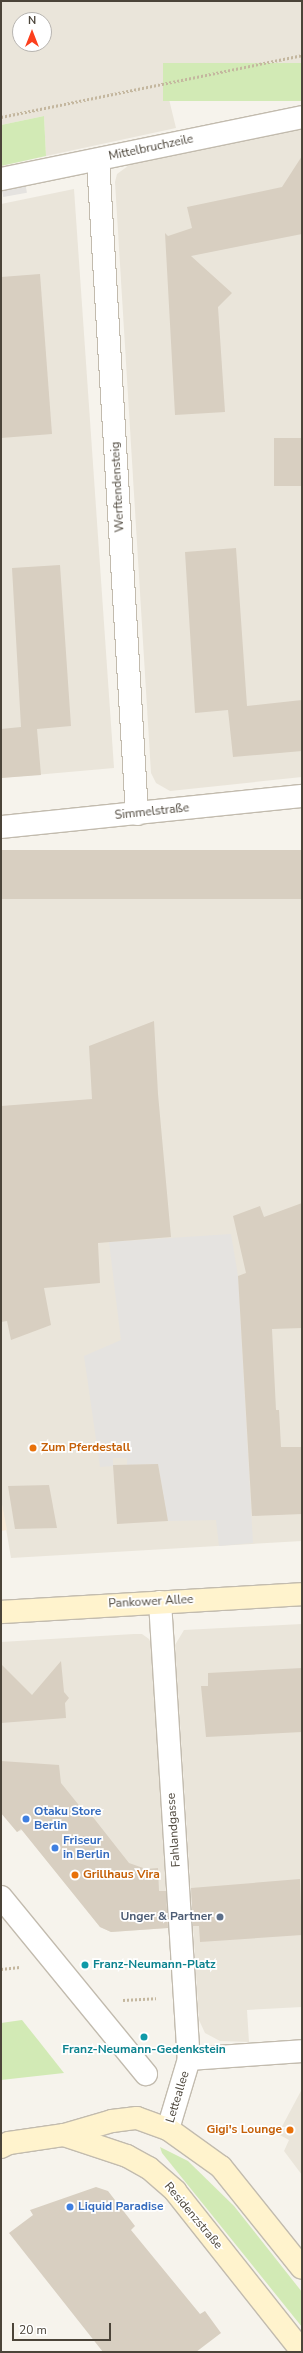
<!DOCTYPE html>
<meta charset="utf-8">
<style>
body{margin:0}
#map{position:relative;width:303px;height:2353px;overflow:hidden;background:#f6f3ec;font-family:"Nunito Sans",sans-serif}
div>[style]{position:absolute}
.residential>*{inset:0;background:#eae5da}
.commercial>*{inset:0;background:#f7ead8}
.green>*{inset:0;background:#d2eab5;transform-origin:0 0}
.parking>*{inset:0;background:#e5e3e0;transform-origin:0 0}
.building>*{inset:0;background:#d8cfc1;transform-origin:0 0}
.path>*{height:2.5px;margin-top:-1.25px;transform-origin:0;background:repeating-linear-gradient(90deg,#c4b79f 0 2px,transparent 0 4px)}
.roads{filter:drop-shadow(1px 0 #c2bbae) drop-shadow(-1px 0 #c2bbae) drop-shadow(0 1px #c2bbae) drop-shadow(0 -1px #c2bbae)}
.street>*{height:22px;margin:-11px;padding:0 11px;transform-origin:11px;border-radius:11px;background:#fff}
.secondary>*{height:22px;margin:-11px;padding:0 11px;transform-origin:11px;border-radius:11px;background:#fff3cd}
.dots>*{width:11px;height:11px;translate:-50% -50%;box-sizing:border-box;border:2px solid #fff;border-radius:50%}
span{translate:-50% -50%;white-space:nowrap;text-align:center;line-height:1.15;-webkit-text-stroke:3.5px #fff;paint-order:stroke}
.street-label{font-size:12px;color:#4b4439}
.food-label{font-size:12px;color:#c56008;font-weight:700}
.left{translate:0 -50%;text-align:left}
.right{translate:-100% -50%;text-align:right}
.shop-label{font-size:12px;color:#366cbe;font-weight:700}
.service-label{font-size:12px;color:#4e5e75;font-weight:700}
.culture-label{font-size:12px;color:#0d838f;font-weight:700}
.frame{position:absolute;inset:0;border:2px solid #4b4439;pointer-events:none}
.north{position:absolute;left:12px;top:12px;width:40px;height:40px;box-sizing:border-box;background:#fff;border:1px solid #b7b4b0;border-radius:50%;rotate:0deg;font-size:11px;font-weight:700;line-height:16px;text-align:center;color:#4b4439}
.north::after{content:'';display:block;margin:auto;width:14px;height:18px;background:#fc3f1d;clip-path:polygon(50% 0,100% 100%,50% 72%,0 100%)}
.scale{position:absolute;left:12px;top:2323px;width:99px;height:18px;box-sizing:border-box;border:2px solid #4b4439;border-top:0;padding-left:5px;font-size:12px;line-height:14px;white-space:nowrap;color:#4b4439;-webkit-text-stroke:3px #fff;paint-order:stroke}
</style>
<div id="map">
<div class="residential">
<div style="clip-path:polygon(evenodd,1px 1px,302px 1px,302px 63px,167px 91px,176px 128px,46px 156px,44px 116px,1px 125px,1px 1px,20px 20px,44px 20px,44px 44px,20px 44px,20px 20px)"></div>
<div style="clip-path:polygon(302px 128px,302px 777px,170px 791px,156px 783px,151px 773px,115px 182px,117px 174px,132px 163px)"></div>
<div style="clip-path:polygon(74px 189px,114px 768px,1px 778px,1px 204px)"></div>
<div style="clip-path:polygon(302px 850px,302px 1541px,11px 1558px,1px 1499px,1px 879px)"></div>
<div style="clip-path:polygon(302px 1624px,302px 2007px,247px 2010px,249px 2042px,220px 2041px,205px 2033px,199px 2020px,175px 1645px,184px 1630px)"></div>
<div style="clip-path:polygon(134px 1634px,142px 1634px,149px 1639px,152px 1646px,168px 1928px,111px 1932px,100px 1927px,22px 1830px,17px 1832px,1px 1813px,1px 1642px)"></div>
<div style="clip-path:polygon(302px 2089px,302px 2175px,284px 2151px,289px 2140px,278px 2134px)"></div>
</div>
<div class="commercial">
<div style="clip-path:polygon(1px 1499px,7px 1530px,1px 1531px)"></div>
</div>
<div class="green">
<div style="left:302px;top:63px;width:38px;height:139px;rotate:90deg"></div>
<div style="clip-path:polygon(44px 116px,46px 156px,1px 166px,1px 125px)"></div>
<div style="clip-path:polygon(22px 2020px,38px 2040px,64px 2073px,1px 2080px,1px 2023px)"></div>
<div style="clip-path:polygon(160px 2147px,188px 2161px,234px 2206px,302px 2292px,302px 2327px,162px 2153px)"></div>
</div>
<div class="parking">
<div style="left:25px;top:182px;width:11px;height:24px;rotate:80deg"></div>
<div style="clip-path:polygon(231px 1234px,238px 1276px,253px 1543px,219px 1546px,216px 1520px,168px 1521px,158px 1464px,127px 1465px,127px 1458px,113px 1458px,113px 1466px,100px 1467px,84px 1356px,121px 1340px,109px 1242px)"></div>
</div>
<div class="building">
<div style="clip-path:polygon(302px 156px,302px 234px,191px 256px,232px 293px,218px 307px,225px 412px,175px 415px,165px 233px,168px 236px,192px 228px,187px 207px,282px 187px)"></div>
<div style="clip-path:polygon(40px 274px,52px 434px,1px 438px,1px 277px)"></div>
<div style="left:302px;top:438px;width:48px;height:28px;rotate:90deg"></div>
<div style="clip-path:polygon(236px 548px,247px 706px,302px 700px,302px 751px,233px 757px,228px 710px,195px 713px,185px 552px)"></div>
<div style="clip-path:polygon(60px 565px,71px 726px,37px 729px,41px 775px,1px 778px,1px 729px,21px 727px,12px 568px)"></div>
<div style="left:302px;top:850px;width:49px;height:302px;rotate:90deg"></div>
<div style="clip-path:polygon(154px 1021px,158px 1094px,171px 1237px,98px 1243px,100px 1283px,44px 1288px,51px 1325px,11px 1340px,7px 1321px,1px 1322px,1px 1106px,92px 1099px,89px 1046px)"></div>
<div style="clip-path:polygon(302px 1203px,302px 1328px,272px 1329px,276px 1410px,279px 1410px,281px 1447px,302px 1447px,302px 1514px,252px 1516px,238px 1276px,246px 1273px,233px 1216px,260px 1206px,264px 1217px)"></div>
<div style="clip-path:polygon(158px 1464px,168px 1521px,117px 1524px,113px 1465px)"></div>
<div style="clip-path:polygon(49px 1485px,57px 1528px,15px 1529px,8px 1486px)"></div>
<div style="clip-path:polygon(61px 1661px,64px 1692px,69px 1698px,65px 1703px,66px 1718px,1px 1723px,1px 1664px,32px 1695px)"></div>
<div style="clip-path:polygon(302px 1668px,302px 1732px,206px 1737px,201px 1686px,208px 1686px,208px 1673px)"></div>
<div style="clip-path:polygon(1px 1761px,59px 1765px,61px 1783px,82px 1809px,85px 1807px,129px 1863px,146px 1869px,158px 1868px,159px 1891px,166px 1891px,168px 1928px,111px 1932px,100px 1927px,21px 1829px,17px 1832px,1px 1813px)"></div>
<div style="clip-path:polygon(300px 1879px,302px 1935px,200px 1942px,199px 1926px,193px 1926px,191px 1888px)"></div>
<div style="clip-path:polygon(96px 2187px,108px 2191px,135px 2226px,131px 2230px,200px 2314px,205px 2311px,221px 2333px,196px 2352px,103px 2352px,9px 2233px,33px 2215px,30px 2210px)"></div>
</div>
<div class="path">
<div style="left:1px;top:117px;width:307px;rotate:-11.6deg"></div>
<div style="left:1px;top:1969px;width:19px;rotate:-6deg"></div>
<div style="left:123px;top:2000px;width:33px;rotate:-3deg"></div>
</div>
<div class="roads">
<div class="street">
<div style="left:98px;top:160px;width:655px;rotate:86.59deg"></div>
<div style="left:1px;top:179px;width:307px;rotate:-11.6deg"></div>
<div style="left:1px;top:827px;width:303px;rotate:-5.9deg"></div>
<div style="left:160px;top:1602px;width:458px;rotate:86.4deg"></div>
<div style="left:189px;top:2059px;width:73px;rotate:106.7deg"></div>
<div style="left:1px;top:1897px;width:229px;rotate:50.7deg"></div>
<div style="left:189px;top:2059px;width:113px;rotate:-4deg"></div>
</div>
<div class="secondary">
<div style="left:1px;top:1612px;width:302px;rotate:-3.4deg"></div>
<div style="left:64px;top:2135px;width:66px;rotate:18.4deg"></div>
<div style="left:127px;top:2156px;width:25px;rotate:29deg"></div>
<div style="left:149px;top:2168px;width:35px;rotate:41deg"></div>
<div style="left:175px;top:2191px;width:204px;rotate:51.6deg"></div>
<div style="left:1px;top:2147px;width:9px;rotate:-27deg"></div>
<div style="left:9px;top:2143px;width:56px;rotate:-8.3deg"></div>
<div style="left:64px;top:2135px;width:50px;rotate:-16.3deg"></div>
<div style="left:112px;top:2121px;width:25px;rotate:-7deg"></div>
<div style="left:137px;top:2118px;width:33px;rotate:20deg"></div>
<div style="left:168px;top:2129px;width:65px;rotate:35.6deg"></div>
<div style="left:221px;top:2167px;width:129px;rotate:51.3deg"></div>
</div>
</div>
<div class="dots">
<div style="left:33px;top:1448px;background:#e8710a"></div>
<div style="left:26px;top:1819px;background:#3f7fe0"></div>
<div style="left:55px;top:1848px;background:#3f7fe0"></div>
<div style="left:75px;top:1875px;background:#e8710a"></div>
<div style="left:220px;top:1917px;background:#5c6f8a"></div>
<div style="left:85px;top:1965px;background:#0f9aa8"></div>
<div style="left:144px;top:2037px;background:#0f9aa8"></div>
<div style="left:290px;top:2130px;background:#e8710a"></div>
<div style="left:70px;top:2207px;background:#3f7fe0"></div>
</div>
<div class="street-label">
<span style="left:151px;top:148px;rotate:-12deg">Mittelbruchzeile</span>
<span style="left:118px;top:487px;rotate:-93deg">Werftendensteig</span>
<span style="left:152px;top:812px;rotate:-6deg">Simmelstraße</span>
<span style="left:151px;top:1602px;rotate:-3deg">Pankower Allee</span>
<span style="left:174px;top:1830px;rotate:-94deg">Fahlandgasse</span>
<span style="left:178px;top:2097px;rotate:-73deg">Letteallee</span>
<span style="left:193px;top:2216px;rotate:50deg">Residenzstraße</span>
</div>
<div class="food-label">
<span class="left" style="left:41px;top:1448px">Zum Pferdestall</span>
<span class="left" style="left:83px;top:1875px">Grillhaus Vira</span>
<span class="right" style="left:282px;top:2130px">Gigi's Lounge</span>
</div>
<div class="shop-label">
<span class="left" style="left:34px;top:1819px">Otaku Store<br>Berlin</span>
<span class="left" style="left:63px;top:1848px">Friseur<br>in Berlin</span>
<span class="left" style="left:78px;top:2207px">Liquid Paradise</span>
</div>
<div class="service-label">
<span class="right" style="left:212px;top:1917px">Unger &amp; Partner</span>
</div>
<div class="culture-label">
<span class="left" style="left:93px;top:1965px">Franz-Neumann-Platz</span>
<span style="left:144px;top:2050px">Franz-Neumann-Gedenkstein</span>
</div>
<div class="frame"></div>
<div class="north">N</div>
<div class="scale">20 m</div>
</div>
